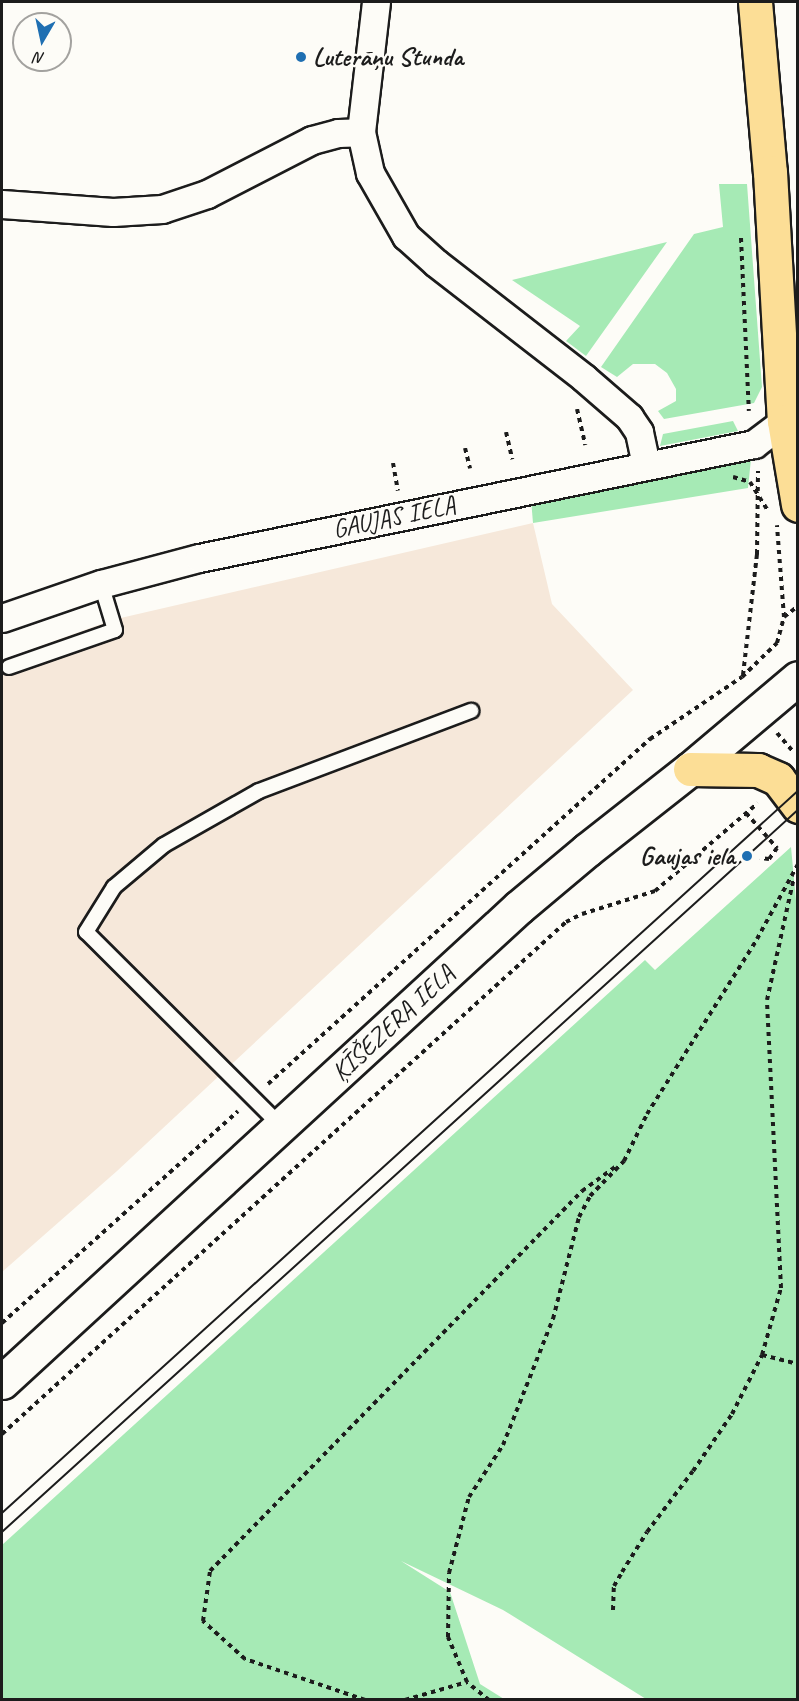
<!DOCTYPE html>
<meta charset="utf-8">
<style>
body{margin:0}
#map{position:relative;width:799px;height:1701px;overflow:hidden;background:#fdfcf7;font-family:Caveat,sans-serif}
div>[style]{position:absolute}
.built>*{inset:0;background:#f6e8da}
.green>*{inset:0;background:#a6eab5}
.path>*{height:4px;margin-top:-2px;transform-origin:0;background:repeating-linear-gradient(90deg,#1c1c1c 0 4.5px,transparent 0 9px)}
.roads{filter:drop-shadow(2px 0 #1c1c1c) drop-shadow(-2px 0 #1c1c1c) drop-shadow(0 2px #1c1c1c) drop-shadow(0 -2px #1c1c1c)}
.lane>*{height:14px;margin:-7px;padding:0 7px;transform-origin:7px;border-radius:7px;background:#fdfcf7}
.street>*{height:27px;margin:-13.5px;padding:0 13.5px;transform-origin:13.5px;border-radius:13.5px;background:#fdfcf7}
.secondary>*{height:33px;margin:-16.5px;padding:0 16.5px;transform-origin:16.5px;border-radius:16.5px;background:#fdfcf7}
.primary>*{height:33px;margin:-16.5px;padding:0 16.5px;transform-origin:16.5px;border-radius:16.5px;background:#fcde96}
.tram>*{height:1.5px;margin:-0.75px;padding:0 0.75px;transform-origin:0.75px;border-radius:0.75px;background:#1c1c1c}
.dots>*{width:16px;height:16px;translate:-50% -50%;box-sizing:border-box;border:3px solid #fdfcf7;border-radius:50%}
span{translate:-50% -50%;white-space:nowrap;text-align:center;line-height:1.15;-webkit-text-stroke:4.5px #fdfcf7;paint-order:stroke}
.poi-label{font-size:26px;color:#1c1c1c;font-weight:700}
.left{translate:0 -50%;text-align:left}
.right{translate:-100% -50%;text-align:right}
.street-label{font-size:26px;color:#1c1c1c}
.frame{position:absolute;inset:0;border:3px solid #1c1c1c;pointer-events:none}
.north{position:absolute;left:12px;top:12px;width:60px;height:60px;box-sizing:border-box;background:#fdfcf7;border:2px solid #a3a29f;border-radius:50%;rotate:189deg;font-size:16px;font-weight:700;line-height:24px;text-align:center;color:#1c1c1c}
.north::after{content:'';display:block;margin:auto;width:21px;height:27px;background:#1f6fb2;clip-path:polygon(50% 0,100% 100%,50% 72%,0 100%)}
</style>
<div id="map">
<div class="built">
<div style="clip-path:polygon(533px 523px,552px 604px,633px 690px,117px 1171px,2px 1272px,2px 660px,112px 620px)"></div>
</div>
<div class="green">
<div style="clip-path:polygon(719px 184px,747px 184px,762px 387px,754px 403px,664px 419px,658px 411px,676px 401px,676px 389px,667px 373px,655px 364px,633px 364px,617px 377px,601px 367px,694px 234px,723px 227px)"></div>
<div style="clip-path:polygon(667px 242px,586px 356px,566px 341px,580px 326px,512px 280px)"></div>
<div style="clip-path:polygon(733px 421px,738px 431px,660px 446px,663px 434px)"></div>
<div style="clip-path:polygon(751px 459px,748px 488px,533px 523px,531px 499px)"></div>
<div style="clip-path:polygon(791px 847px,798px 922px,797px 1699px,646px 1699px,503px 1610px,401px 1561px,450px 1592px,480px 1684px,504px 1699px,2px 1699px,2px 1545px,645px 960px,655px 970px)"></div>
</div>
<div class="path">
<div style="left:741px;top:238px;width:173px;rotate:87.4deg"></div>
<div style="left:577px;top:409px;width:37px;rotate:77deg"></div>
<div style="left:506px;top:432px;width:28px;rotate:77deg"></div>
<div style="left:465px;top:448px;width:21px;rotate:76deg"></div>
<div style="left:393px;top:463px;width:28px;rotate:80deg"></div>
<div style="left:733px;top:477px;width:18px;rotate:16deg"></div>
<div style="left:750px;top:482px;width:32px;rotate:58deg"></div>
<div style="left:784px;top:617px;width:18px;rotate:-38deg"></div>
<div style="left:743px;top:675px;width:122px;rotate:-83.4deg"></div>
<div style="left:757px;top:554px;width:83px;rotate:-89.3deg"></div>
<div style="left:777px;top:733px;width:23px;rotate:49deg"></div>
<div style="left:746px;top:813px;width:47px;rotate:48.5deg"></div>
<div style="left:777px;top:848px;width:14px;rotate:126deg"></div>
<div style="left:769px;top:859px;width:9px;rotate:-174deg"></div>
<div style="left:268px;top:1084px;width:515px;rotate:-42.09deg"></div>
<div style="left:650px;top:739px;width:111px;rotate:-34deg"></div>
<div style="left:742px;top:677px;width:49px;rotate:-44.2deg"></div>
<div style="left:777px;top:643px;width:27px;rotate:-75deg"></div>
<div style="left:784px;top:617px;width:92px;rotate:-94.4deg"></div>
<div style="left:2px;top:1323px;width:317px;rotate:-41.9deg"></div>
<div style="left:762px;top:1355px;width:37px;rotate:14deg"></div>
<div style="left:2px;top:1434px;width:762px;rotate:-42.23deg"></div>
<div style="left:566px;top:922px;width:18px;rotate:-27deg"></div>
<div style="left:582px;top:914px;width:77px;rotate:-17.5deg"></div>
<div style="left:655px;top:891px;width:135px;rotate:-40.5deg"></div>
<div style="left:613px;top:1610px;width:24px;rotate:-88deg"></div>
<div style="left:614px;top:1586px;width:16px;rotate:-60deg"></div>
<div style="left:622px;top:1572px;width:47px;rotate:-58deg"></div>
<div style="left:647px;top:1532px;width:76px;rotate:-53deg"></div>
<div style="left:693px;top:1471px;width:69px;rotate:-55.6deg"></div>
<div style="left:732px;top:1414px;width:66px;rotate:-63deg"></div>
<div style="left:762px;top:1355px;width:70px;rotate:-74.2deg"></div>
<div style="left:781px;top:1288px;width:288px;rotate:-92.8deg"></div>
<div style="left:767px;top:1000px;width:126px;rotate:-77.6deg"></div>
<div style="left:365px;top:1700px;width:127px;rotate:-161.1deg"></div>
<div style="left:245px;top:1659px;width:57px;rotate:-137.9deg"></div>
<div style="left:203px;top:1621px;width:50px;rotate:-82deg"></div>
<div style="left:210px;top:1571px;width:532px;rotate:-45.61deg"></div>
<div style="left:582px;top:1191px;width:41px;rotate:-36deg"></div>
<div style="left:405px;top:1700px;width:65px;rotate:-16.2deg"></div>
<div style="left:489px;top:1700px;width:28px;rotate:-141deg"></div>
<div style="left:467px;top:1682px;width:49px;rotate:-112.9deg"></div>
<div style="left:448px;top:1637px;width:64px;rotate:-89.1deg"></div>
<div style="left:449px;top:1573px;width:79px;rotate:-75.3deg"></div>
<div style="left:469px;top:1497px;width:62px;rotate:-56.8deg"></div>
<div style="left:503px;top:1445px;width:136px;rotate:-68.4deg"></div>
<div style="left:553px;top:1319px;width:105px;rotate:-75.7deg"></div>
<div style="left:579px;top:1217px;width:24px;rotate:-62deg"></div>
<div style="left:590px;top:1196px;width:49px;rotate:-45.8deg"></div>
<div style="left:624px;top:1161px;width:52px;rotate:-63.9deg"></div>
<div style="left:647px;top:1114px;width:207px;rotate:-57.8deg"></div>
<div style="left:757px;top:939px;width:85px;rotate:-61.3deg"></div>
</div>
<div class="roads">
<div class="lane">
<div style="left:9px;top:667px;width:112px;rotate:-19.2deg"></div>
<div style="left:115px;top:630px;width:48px;rotate:-106.9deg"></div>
<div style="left:281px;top:1126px;width:275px;rotate:-135.1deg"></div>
<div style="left:86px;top:932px;width:53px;rotate:-58.1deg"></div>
<div style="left:114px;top:887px;width:65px;rotate:-40deg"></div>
<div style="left:164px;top:845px;width:109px;rotate:-29.6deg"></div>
<div style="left:259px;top:791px;width:227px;rotate:-20.7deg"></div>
</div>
<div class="street">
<div style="left:376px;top:2px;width:131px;rotate:96.6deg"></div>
<div style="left:361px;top:132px;width:42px;rotate:77.6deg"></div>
<div style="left:370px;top:173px;width:73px;rotate:60.3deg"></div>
<div style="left:406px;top:236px;width:40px;rotate:42deg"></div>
<div style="left:436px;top:263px;width:187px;rotate:37.8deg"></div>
<div style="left:584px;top:378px;width:60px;rotate:40.9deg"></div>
<div style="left:629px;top:417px;width:18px;rotate:56deg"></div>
<div style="left:639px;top:432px;width:34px;rotate:78deg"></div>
<div style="left:2px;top:204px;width:111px;rotate:4.1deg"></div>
<div style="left:113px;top:212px;width:49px;rotate:-3.5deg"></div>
<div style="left:162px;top:209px;width:47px;rotate:-18.4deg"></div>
<div style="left:207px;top:194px;width:118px;rotate:-27.2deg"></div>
<div style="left:312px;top:140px;width:27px;rotate:-15deg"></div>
<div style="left:338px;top:133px;width:23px;rotate:-2deg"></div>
<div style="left:2px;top:618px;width:105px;rotate:-19deg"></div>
<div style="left:101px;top:584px;width:101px;rotate:-14.9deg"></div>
<div style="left:199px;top:558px;width:567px;rotate:-11.61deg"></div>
<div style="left:754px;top:444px;width:38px;rotate:-37deg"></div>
</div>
<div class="secondary">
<div style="left:2px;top:1382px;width:702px;rotate:-42.58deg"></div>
<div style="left:519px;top:907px;width:89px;rotate:-40deg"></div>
<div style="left:587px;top:850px;width:131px;rotate:-38.2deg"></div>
<div style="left:690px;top:769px;width:141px;rotate:-40.1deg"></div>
</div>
<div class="primary">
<div style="left:755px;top:2px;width:171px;rotate:85deg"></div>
<div style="left:770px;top:172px;width:249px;rotate:86.8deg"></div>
<div style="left:784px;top:421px;width:85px;rotate:80.5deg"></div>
<div style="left:690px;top:769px;width:68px;rotate:0.8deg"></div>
<div style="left:758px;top:770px;width:22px;rotate:24deg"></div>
<div style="left:778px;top:779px;width:34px;rotate:53deg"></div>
</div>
</div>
<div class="tram">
<div style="left:2px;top:1513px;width:1075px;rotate:-42.21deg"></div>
<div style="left:2px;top:1532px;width:1075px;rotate:-42.21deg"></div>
</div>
<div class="dots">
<div style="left:301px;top:57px;background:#1f6fb2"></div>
<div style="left:747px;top:856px;background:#1f6fb2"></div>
</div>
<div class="poi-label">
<span class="left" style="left:313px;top:57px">Luterāņu Stunda</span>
<span class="right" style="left:735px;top:856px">Gaujas iela</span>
</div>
<div class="street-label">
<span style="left:394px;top:517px;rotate:-12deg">GAUJAS IELA</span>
<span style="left:393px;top:1023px;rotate:-43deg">ĶĪŠEZERA IELA</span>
</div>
<div class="frame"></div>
<div class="north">N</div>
</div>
